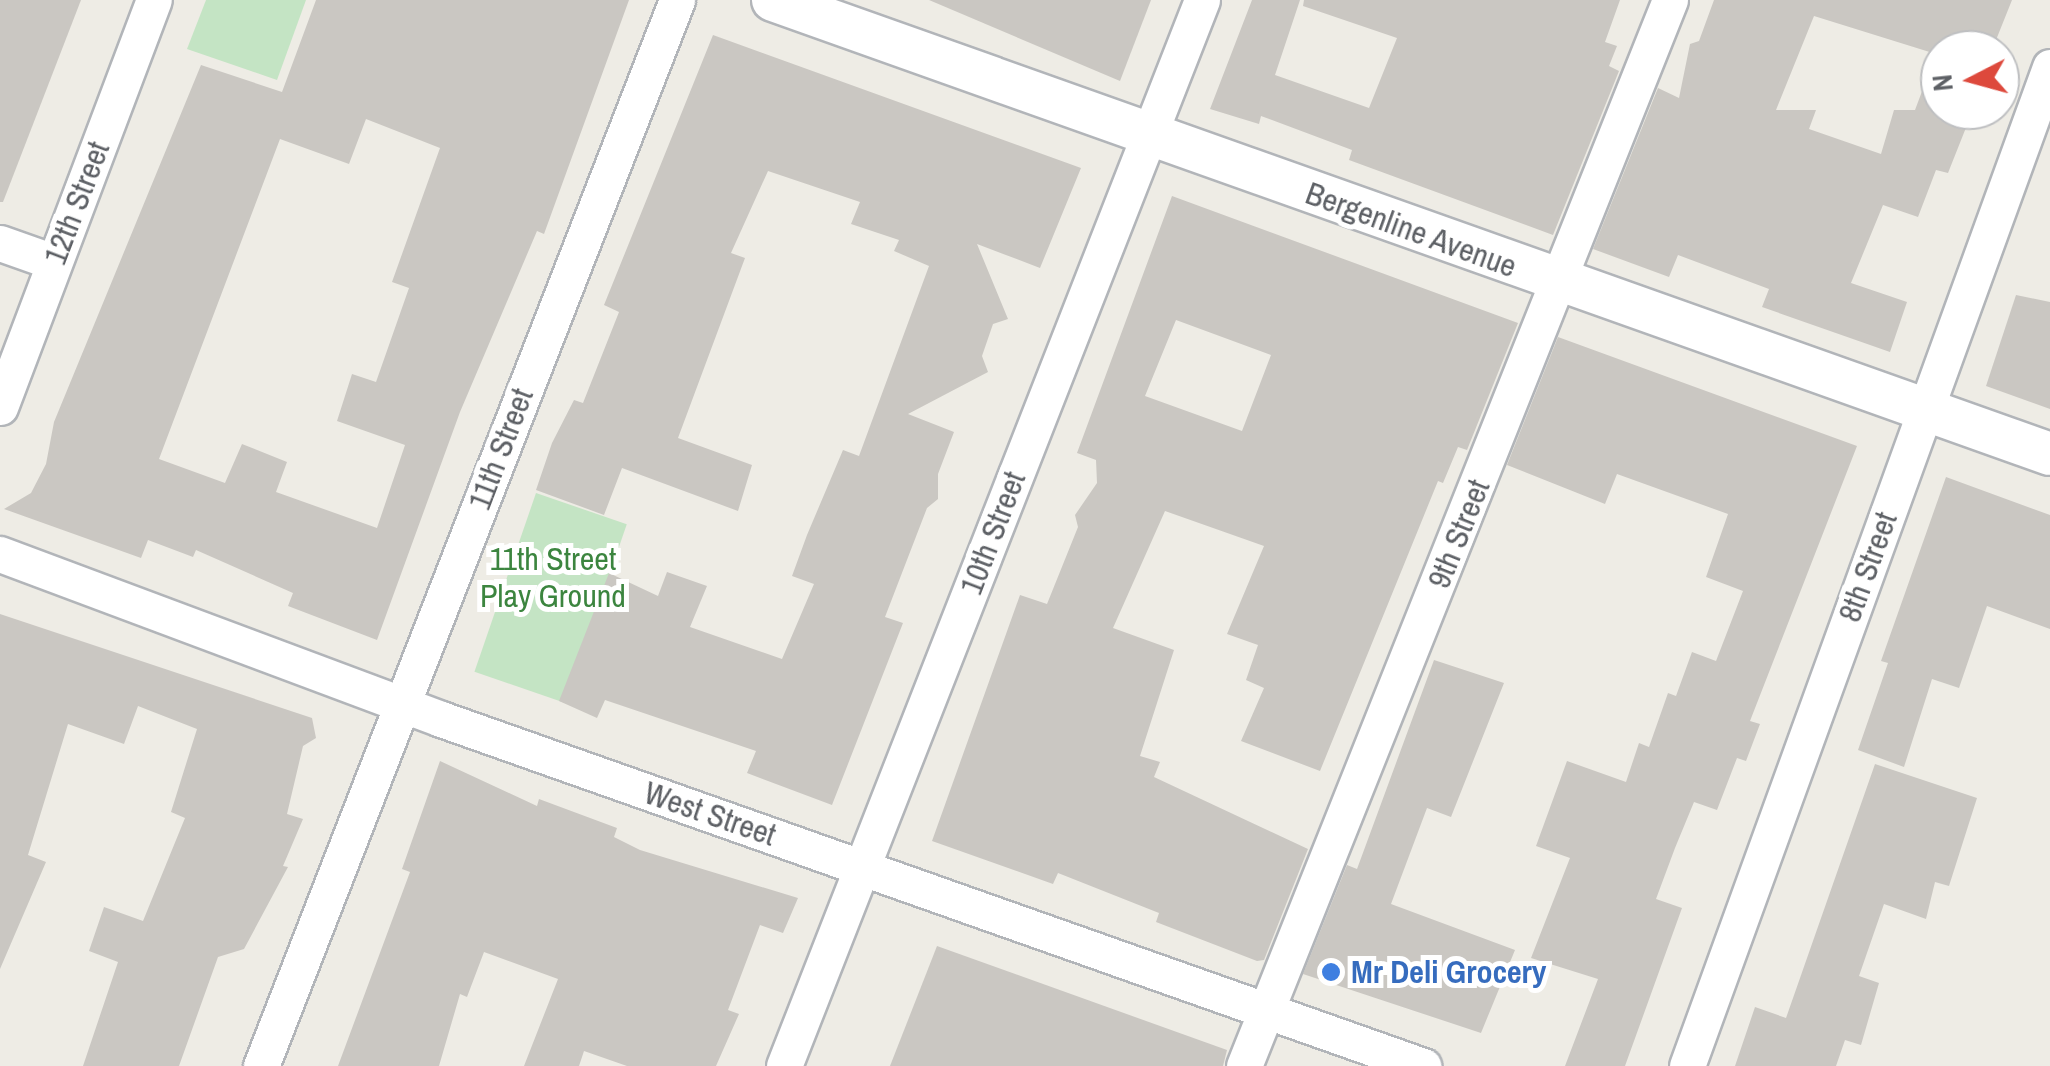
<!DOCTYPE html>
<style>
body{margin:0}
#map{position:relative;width:2050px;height:1066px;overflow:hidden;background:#eeece5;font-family:"Archivo Narrow",sans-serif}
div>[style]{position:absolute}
.green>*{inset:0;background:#c4e4c4;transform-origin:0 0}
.building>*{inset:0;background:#cac7c2}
.roads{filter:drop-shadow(2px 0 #b2b5b9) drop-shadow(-2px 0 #b2b5b9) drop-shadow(0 2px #b2b5b9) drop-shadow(0 -2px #b2b5b9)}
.minor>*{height:35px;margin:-17.5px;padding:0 17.5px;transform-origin:17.5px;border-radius:17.5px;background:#fff}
.tertiary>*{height:42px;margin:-21px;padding:0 21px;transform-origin:21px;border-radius:21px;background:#fff}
.dots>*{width:28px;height:28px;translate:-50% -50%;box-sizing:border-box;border:5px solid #fff;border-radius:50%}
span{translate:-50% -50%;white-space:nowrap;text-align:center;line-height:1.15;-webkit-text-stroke:10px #fff;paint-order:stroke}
.street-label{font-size:32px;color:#5d6065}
.park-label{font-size:32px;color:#3c853f}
.shop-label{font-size:32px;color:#366cbe;font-weight:700}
.left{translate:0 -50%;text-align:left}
.north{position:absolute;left:1920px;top:30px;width:100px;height:100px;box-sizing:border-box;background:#fff;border:2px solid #bebfc1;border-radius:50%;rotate:264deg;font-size:28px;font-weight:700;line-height:40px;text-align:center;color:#5d6065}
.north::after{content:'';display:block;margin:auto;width:35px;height:45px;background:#dd493c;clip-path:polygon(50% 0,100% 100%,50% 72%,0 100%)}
</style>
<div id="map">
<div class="green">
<div style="clip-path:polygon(206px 0,306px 0,277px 80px,187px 49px)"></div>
<div style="left:536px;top:493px;width:96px;height:189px;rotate:19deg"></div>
</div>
<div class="building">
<div style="clip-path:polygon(0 0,81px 0,3px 202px,0 202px)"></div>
<div style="clip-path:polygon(evenodd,316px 0,629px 0,544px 234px,537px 231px,460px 412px,377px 640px,288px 606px,293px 593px,196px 550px,193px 557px,148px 540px,141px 558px,4px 509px,31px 493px,46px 464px,54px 422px,201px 65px,282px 92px,316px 0,366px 119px,440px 148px,392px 282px,409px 288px,376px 382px,352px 374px,337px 421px,405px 445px,377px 528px,276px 492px,287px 462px,242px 444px,225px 483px,159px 459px,280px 139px,349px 164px,366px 119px)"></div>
<div style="clip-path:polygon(929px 0,1151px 0,1120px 81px)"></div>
<div style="clip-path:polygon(1252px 0,1300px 0,1275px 75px,1369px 108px,1397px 38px,1303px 6px,1304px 0,1620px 0,1605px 42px,1617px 46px,1609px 66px,1619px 71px,1553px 235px,1349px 160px,1352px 150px,1261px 116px,1259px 124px,1210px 109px)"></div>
<div style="clip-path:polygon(evenodd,1714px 0,2012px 0,1992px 50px,1940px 50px,1940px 110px,1973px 110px,1948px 173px,1936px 170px,1918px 217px,1883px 205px,1851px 283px,1907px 302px,1890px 352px,1762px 307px,1769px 289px,1678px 255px,1669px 277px,1593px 249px,1658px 88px,1679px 98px,1690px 44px,1699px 41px,1714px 0,1814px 16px,1936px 54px,1915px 110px,1894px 110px,1881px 154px,1809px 129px,1816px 110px,1776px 110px,1814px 16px)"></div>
<div style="clip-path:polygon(713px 35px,1081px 168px,1040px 268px,977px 244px,1008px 319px,993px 324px,982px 356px,988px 372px,908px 414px,954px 432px,938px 474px,938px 499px,927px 508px,885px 617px,903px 623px,832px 805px,747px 773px,756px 751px,605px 700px,597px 718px,559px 701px,609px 573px,658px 596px,667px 572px,707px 586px,690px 627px,782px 659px,814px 584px,792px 576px,807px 535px,843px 450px,859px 456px,929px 266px,894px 251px,899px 240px,851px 224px,860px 202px,768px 171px,731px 253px,745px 258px,678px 438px,752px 465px,738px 511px,622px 468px,604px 515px,536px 490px,552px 443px,574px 400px,583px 403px,619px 312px,604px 305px)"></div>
<div style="clip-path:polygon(evenodd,1172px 196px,1518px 323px,1467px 450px,1458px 447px,1443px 483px,1438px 481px,1320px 771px,1241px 741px,1264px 688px,1246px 680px,1258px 645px,1227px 634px,1264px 546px,1165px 511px,1113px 628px,1174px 650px,1140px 756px,1160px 762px,1154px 777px,1308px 849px,1264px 960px,1257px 961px,1156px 922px,1159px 913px,1058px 873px,1053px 884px,932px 841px,1020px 595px,1047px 604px,1078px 527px,1075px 515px,1097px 483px,1096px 460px,1077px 453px,1172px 196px,1176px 320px,1271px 355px,1242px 431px,1145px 396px,1176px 320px)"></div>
<div style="clip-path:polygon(2016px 295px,2050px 302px,2050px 409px,1986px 386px)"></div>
<div style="clip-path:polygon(1558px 337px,1857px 446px,1750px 721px,1760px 724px,1746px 761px,1737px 758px,1717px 810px,1694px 802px,1675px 848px,1656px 899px,1682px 908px,1625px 1066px,1565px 1066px,1598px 979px,1531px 958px,1570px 858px,1536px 846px,1567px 761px,1626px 782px,1639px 743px,1649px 747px,1668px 693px,1676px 696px,1692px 652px,1716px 661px,1743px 591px,1706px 577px,1728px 514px,1617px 474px,1605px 504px,1507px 465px)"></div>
<div style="clip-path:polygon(1946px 477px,2050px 515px,2050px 629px,1987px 606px,1959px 688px,1932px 679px,1904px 767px,1858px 750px,1888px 663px,1881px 661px)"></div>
<div style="clip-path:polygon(0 614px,312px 718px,316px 738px,303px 746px,287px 814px,303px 819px,283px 866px,288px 867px,244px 949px,218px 957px,179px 1066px,83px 1066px,118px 962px,89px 951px,104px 907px,143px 921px,185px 818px,171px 812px,197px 729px,138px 706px,124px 744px,68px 724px,28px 855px,46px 862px,0 969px)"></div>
<div style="clip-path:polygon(1434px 660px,1504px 683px,1451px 817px,1427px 808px,1391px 904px,1515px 950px,1481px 1033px,1303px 974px,1347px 865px,1357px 869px)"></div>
<div style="clip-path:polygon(440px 761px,537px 806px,539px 799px,617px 828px,614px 837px,640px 850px,798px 898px,783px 933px,760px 925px,728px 1010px,739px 1014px,716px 1066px,627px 1066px,584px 1051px,579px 1066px,524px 1066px,558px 979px,484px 952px,467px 997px,460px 994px,439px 1066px,338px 1066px,410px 872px,402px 869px)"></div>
<div style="clip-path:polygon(1875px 764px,1977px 798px,1949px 886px,1935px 882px,1926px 919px,1884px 904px,1859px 976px,1879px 983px,1861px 1045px,1845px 1040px,1836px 1066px,1735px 1066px,1755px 1007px,1786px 1018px)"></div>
<div style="clip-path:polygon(937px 946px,1227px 1050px,1223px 1066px,890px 1066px)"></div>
</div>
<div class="roads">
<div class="minor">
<div style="left:0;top:243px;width:57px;rotate:19.4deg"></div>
<div style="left:0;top:407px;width:435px;rotate:-69.3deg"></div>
<div style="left:0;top:554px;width:471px;rotate:20.5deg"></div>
<div style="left:441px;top:719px;width:1042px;rotate:19.46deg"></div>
<div style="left:261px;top:1066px;width:1144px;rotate:-68.68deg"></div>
<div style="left:784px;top:1066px;width:1145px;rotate:-68.59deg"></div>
<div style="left:1244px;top:1066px;width:1148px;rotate:-68.22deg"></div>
<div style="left:1687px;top:1066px;width:1063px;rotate:-70.03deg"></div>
</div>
<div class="tertiary">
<div style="left:773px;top:0;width:1355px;rotate:19.57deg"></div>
</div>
</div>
<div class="dots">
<div style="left:1331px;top:972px;background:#3f7fe0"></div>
</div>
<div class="street-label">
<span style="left:77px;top:203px;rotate:-69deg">12th Street</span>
<span style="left:1411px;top:230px;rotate:20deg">Bergenline Avenue</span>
<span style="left:501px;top:449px;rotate:-69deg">11th Street</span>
<span style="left:993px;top:533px;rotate:-69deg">10th Street</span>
<span style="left:1459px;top:534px;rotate:-68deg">9th Street</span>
<span style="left:1868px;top:567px;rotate:-70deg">8th Street</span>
<span style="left:710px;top:814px;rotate:19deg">West Street</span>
</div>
<div class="park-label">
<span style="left:553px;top:578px">11th Street<br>Play Ground</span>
</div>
<div class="shop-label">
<span class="left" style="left:1351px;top:972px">Mr Deli Grocery</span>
</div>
<div class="north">N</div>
</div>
